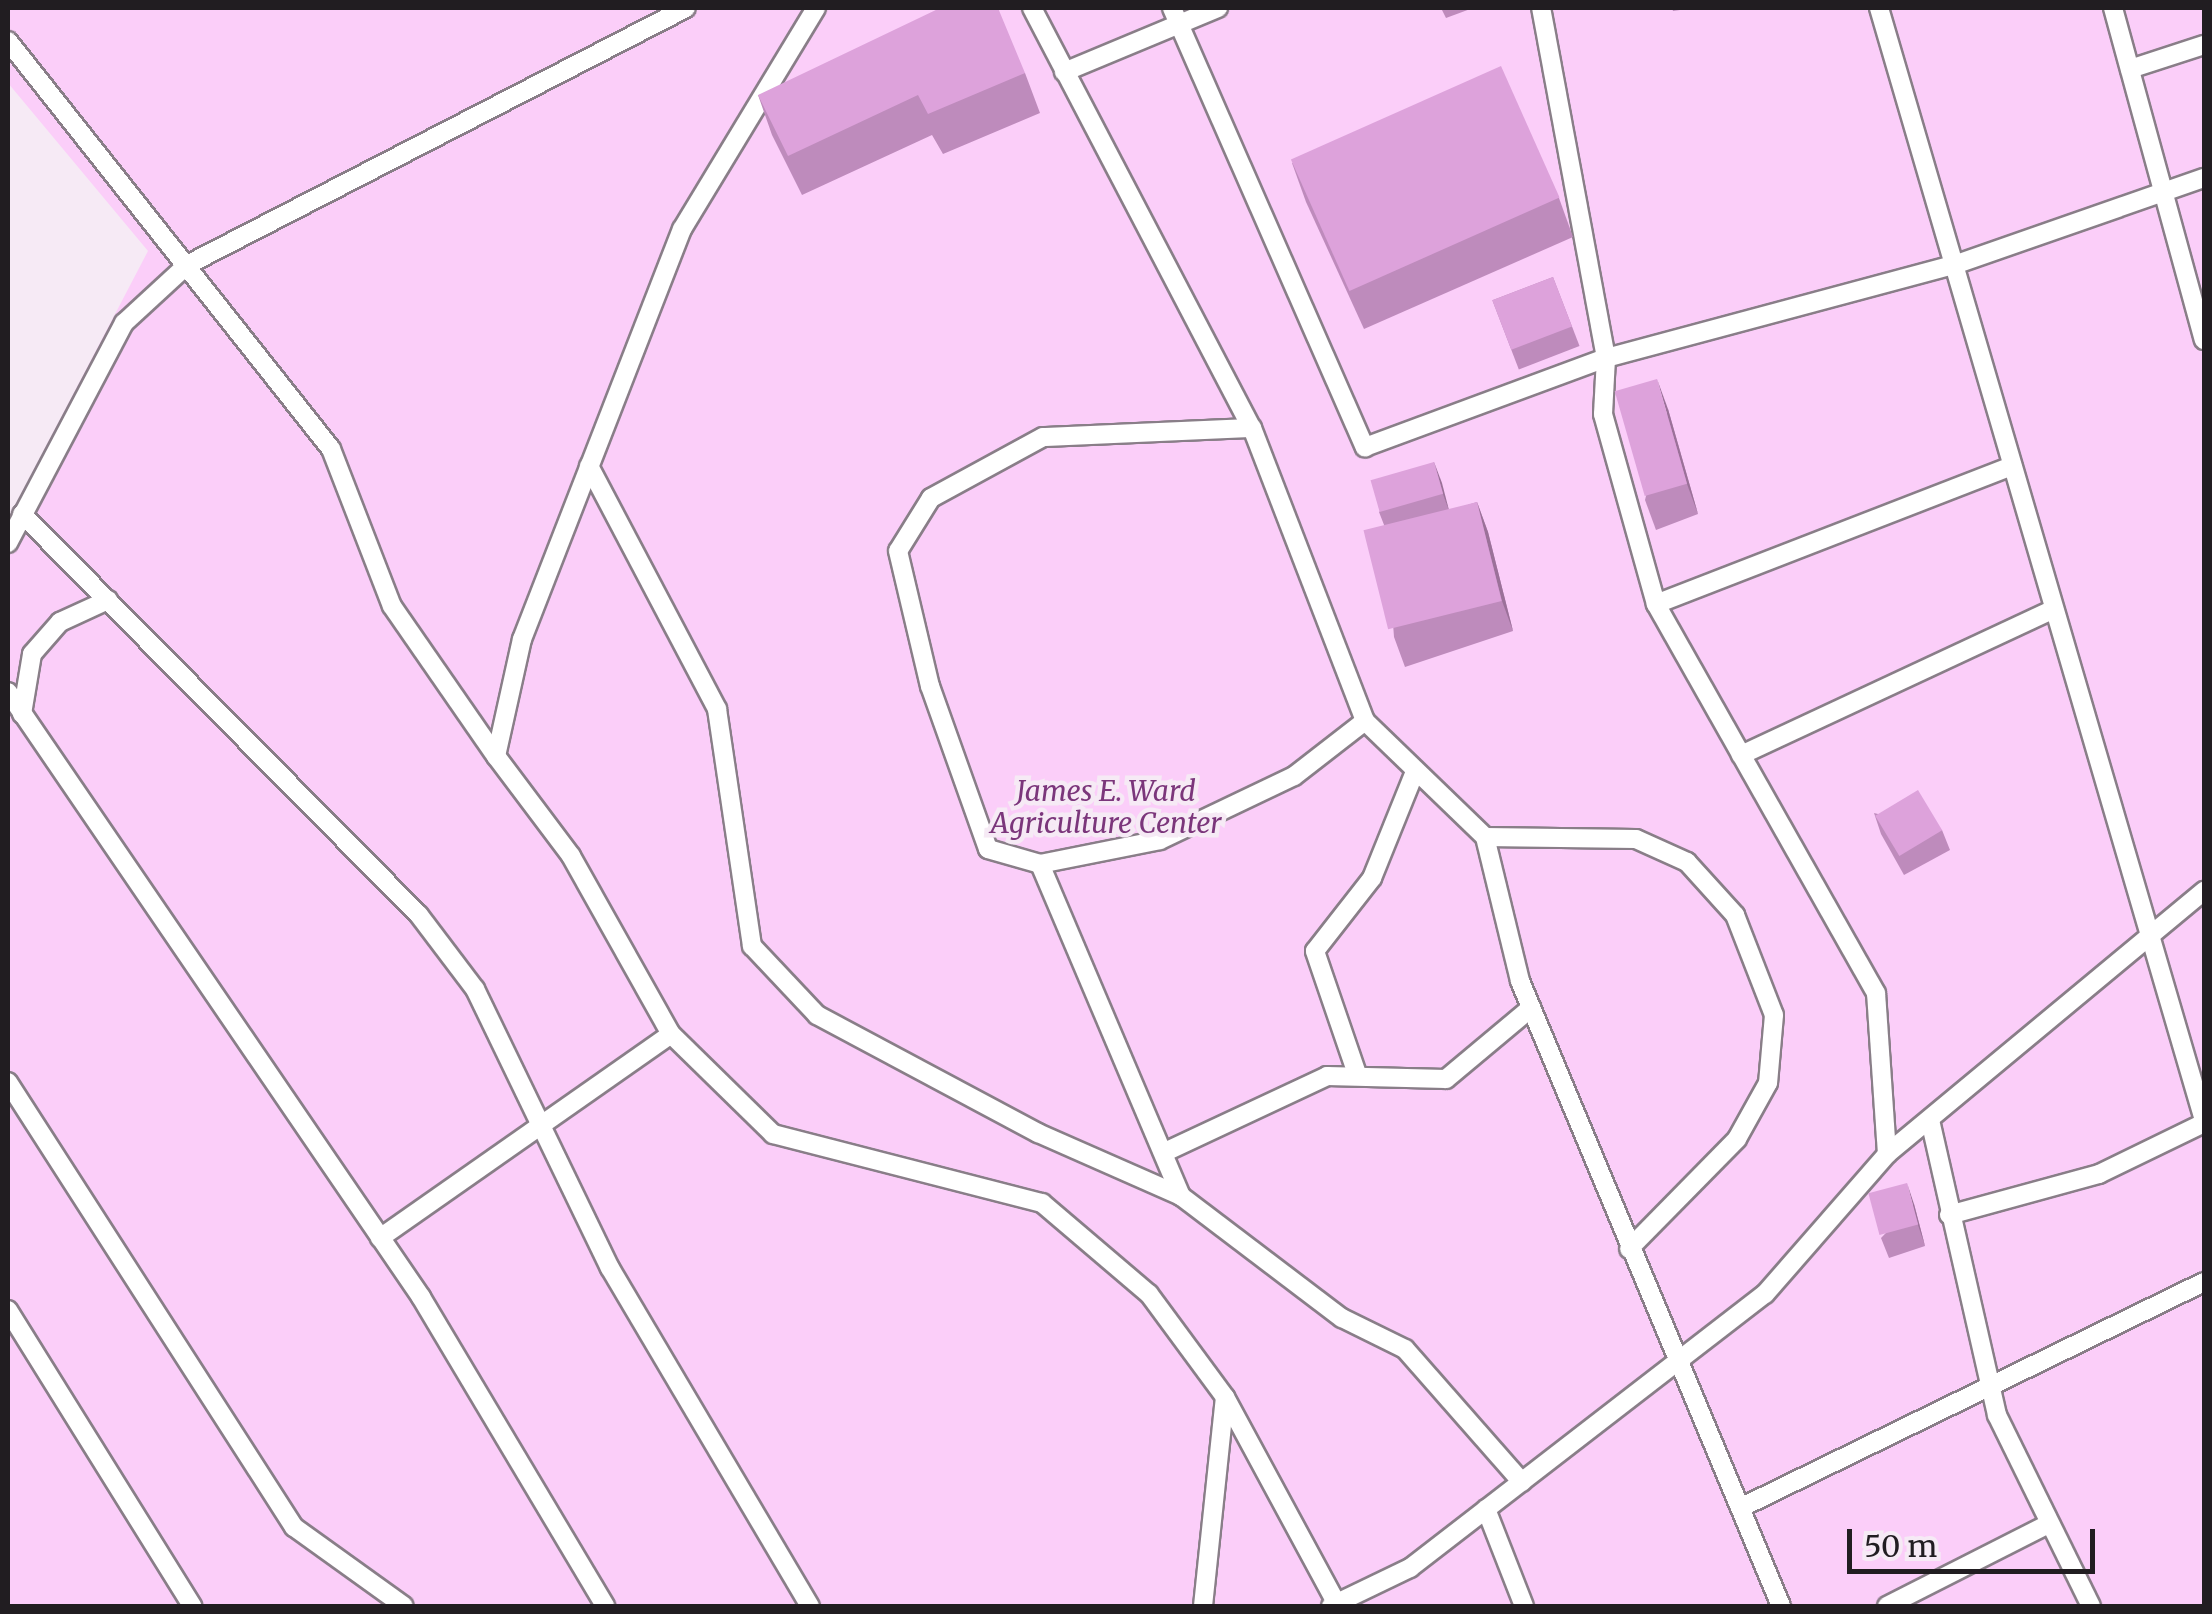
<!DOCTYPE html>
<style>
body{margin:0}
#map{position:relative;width:2212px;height:1614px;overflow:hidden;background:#f6eaf5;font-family:Merriweather,serif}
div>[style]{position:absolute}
.green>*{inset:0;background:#fbcef9}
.roads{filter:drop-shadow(2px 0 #897e88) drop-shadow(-2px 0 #897e88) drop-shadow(0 2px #897e88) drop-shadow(0 -2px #897e88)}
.lane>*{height:18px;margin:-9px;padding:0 9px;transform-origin:9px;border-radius:9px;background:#fff}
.wall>*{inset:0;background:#be8bbc;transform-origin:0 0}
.shaded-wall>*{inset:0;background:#9b7199}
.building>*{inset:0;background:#dda2db;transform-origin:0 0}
span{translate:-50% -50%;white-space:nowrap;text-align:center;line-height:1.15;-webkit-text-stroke:9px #f6eaf5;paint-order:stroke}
.park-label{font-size:28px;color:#7b367b;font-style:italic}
.frame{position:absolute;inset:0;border:10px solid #211d21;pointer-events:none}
.scale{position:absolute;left:1847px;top:1529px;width:248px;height:45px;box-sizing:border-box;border:5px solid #211d21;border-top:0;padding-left:12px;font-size:30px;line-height:35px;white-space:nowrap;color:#211d21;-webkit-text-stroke:8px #f6eaf5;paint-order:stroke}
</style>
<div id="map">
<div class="green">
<div style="clip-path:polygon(8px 8px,2204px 8px,2204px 1606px,8px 1606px,8px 519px,148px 251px,8px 83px)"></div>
</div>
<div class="roads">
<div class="lane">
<div style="left:816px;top:8px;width:258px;rotate:121.2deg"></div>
<div style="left:682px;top:229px;width:440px;rotate:111.3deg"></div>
<div style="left:522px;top:639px;width:120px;rotate:102.5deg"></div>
<div style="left:496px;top:756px;width:125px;rotate:53.1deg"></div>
<div style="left:571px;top:856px;width:204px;rotate:60.7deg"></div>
<div style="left:671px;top:1034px;width:143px;rotate:44.4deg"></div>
<div style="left:773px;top:1134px;width:278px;rotate:14.4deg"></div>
<div style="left:1042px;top:1203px;width:140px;rotate:40.4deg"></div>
<div style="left:1149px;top:1294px;width:128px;rotate:53.6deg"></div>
<div style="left:1225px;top:1397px;width:238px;rotate:61.6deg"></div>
<div style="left:1032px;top:8px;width:474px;rotate:62.4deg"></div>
<div style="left:1252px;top:428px;width:314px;rotate:68.9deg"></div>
<div style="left:1365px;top:721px;width:167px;rotate:44deg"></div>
<div style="left:1485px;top:837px;width:148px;rotate:76.3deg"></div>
<div style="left:1520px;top:981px;width:677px;rotate:67.33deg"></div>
<div style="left:1172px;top:8px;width:480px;rotate:66.3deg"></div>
<div style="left:1365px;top:447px;width:257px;rotate:-20.3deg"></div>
<div style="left:1606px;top:358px;width:360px;rotate:-15deg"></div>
<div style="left:1954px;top:265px;width:265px;rotate:-19.2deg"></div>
<div style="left:1879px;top:8px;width:1159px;rotate:73.71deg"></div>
<div style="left:2113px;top:8px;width:344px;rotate:74.7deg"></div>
<div style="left:8px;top:41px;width:520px;rotate:51.63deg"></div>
<div style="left:331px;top:449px;width:168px;rotate:68.8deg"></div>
<div style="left:392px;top:606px;width:183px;rotate:55.3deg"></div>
<div style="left:2130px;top:69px;width:78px;rotate:-18deg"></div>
<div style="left:1064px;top:72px;width:167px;rotate:-22.6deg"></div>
<div style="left:1252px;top:428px;width:209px;rotate:177.5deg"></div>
<div style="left:1043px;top:437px;width:128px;rotate:151.4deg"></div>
<div style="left:931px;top:498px;width:62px;rotate:121.9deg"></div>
<div style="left:898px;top:551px;width:139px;rotate:76.7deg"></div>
<div style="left:930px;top:686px;width:173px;rotate:70.4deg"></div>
<div style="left:988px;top:849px;width:54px;rotate:16.1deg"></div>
<div style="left:1040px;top:864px;width:122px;rotate:-11.3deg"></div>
<div style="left:1160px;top:840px;width:148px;rotate:-25.5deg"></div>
<div style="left:1294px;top:776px;width:90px;rotate:-37.8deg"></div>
<div style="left:589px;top:466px;width:275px;rotate:62.2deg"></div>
<div style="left:717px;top:709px;width:240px;rotate:81.6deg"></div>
<div style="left:752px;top:946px;width:95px;rotate:46.7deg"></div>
<div style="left:817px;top:1015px;width:251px;rotate:28.1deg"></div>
<div style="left:1038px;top:1133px;width:156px;rotate:23.8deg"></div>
<div style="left:1181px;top:1196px;width:202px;rotate:37.2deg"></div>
<div style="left:1342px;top:1318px;width:70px;rotate:26.2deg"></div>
<div style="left:1405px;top:1349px;width:177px;rotate:48.7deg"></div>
<div style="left:22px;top:514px;width:564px;rotate:45.29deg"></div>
<div style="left:419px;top:915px;width:93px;rotate:52.9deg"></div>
<div style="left:475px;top:989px;width:310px;rotate:64.2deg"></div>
<div style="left:610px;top:1268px;width:393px;rotate:59.4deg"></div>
<div style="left:8px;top:543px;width:249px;rotate:-62.2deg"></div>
<div style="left:124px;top:323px;width:86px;rotate:-42.6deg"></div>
<div style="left:187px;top:265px;width:561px;rotate:-27.25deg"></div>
<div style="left:1656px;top:604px;width:382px;rotate:-21.2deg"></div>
<div style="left:8px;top:692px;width:733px;rotate:55.68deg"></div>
<div style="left:421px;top:1297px;width:360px;rotate:59.2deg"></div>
<div style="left:22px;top:714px;width:61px;rotate:-80.5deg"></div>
<div style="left:32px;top:654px;width:43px;rotate:-48.8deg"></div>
<div style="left:60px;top:622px;width:53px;rotate:-24.6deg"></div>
<div style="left:1741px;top:755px;width:345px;rotate:-25deg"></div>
<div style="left:1485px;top:837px;width:151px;rotate:0.8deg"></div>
<div style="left:1636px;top:839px;width:56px;rotate:24.3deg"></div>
<div style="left:1687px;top:862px;width:72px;rotate:47.8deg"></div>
<div style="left:1735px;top:915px;width:107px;rotate:68.7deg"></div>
<div style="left:1774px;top:1015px;width:68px;rotate:95deg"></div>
<div style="left:1768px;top:1083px;width:64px;rotate:119deg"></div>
<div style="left:1737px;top:1139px;width:154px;rotate:134.5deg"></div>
<div style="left:1040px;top:864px;width:361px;rotate:67deg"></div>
<div style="left:1357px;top:1074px;width:130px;rotate:-108.9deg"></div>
<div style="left:1315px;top:951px;width:93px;rotate:-52deg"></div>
<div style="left:1372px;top:878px;width:112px;rotate:-68deg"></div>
<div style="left:8px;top:1082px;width:529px;rotate:57.27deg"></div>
<div style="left:294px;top:1527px;width:135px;rotate:35.7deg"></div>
<div style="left:1930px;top:1120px;width:303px;rotate:77.2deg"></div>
<div style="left:1997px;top:1415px;width:213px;rotate:63.8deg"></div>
<div style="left:1165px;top:1152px;width:179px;rotate:-25.1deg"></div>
<div style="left:1327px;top:1076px;width:119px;rotate:1.4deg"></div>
<div style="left:1446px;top:1079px;width:111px;rotate:-39.9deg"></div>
<div style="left:1887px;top:1154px;width:412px;rotate:-39.7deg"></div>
<div style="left:1949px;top:1215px;width:156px;rotate:-15.3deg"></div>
<div style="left:2099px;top:1174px;width:117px;rotate:-25.9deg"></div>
<div style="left:380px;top:1238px;width:355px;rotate:-35deg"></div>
<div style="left:8px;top:1310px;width:349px;rotate:58.1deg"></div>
<div style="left:1740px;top:1508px;width:516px;rotate:-25.97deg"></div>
<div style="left:1486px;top:1509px;width:104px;rotate:68.6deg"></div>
<div style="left:1203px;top:1606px;width:210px;rotate:-84deg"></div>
<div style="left:1331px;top:1606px;width:88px;rotate:-25.7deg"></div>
<div style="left:1410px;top:1568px;width:448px;rotate:-37.7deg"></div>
<div style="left:1765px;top:1294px;width:186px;rotate:-48.9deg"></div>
<div style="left:1887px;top:1154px;width:161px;rotate:-93.9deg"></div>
<div style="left:1876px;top:993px;width:447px;rotate:-119.5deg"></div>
<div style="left:1656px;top:604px;width:197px;rotate:-105.6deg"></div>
<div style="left:1603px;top:414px;width:56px;rotate:-86.9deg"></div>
<div style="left:1606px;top:358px;width:356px;rotate:-100.5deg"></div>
<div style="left:1887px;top:1606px;width:177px;rotate:-26.9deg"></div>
</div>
</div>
<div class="wall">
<div style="clip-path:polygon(1441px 8px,1473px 8px,1446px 18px)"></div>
<div style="clip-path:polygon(1672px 8px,1694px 8px,1673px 11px)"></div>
<div style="clip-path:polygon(1025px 73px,1040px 113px,943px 154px,932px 135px,802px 195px,772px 135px,758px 95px)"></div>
<div style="clip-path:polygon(1292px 163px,1559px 198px,1573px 237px,1364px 329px,1306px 202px)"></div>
<div style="left:1553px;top:277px;width:74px;height:65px;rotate:69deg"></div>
<div style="clip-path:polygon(1668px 409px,1698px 514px,1656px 530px,1645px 500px)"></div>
<div style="clip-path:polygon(1434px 462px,1449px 511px,1477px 502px,1488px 532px,1513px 631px,1405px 667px,1394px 637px,1386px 530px,1379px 512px)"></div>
<div style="clip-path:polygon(1874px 813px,1942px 830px,1950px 850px,1904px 875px,1881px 834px)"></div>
<div style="clip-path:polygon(1914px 1204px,1925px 1246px,1889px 1258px,1881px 1238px)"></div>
</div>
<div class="shaded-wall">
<div style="clip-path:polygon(1657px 379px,1668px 409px,1698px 514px,1687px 484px)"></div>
<div style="clip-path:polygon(1434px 462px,1442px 483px,1450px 514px,1443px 494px)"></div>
<div style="clip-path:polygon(1477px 502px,1488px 532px,1513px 631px,1502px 601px)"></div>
<div style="clip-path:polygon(1907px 1183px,1914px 1204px,1925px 1246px,1918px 1225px)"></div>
</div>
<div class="building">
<div style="clip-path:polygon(940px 8px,998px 8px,1025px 73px,928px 114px,918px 95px,788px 156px,758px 95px)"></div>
<div style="left:1501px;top:66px;width:144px;height:230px;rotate:66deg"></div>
<div style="left:1553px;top:277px;width:53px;height:65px;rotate:69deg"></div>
<div style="left:1657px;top:379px;width:109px;height:44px;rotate:74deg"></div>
<div style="left:1434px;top:462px;width:33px;height:66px;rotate:74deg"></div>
<div style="left:1477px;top:502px;width:102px;height:117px;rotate:76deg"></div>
<div style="left:1918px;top:790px;width:47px;height:50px;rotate:59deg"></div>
<div style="left:1907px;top:1183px;width:43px;height:40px;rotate:75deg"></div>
</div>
<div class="park-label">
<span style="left:1106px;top:807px">James E. Ward<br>Agriculture Center</span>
</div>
<div class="frame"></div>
<div class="scale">50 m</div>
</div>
